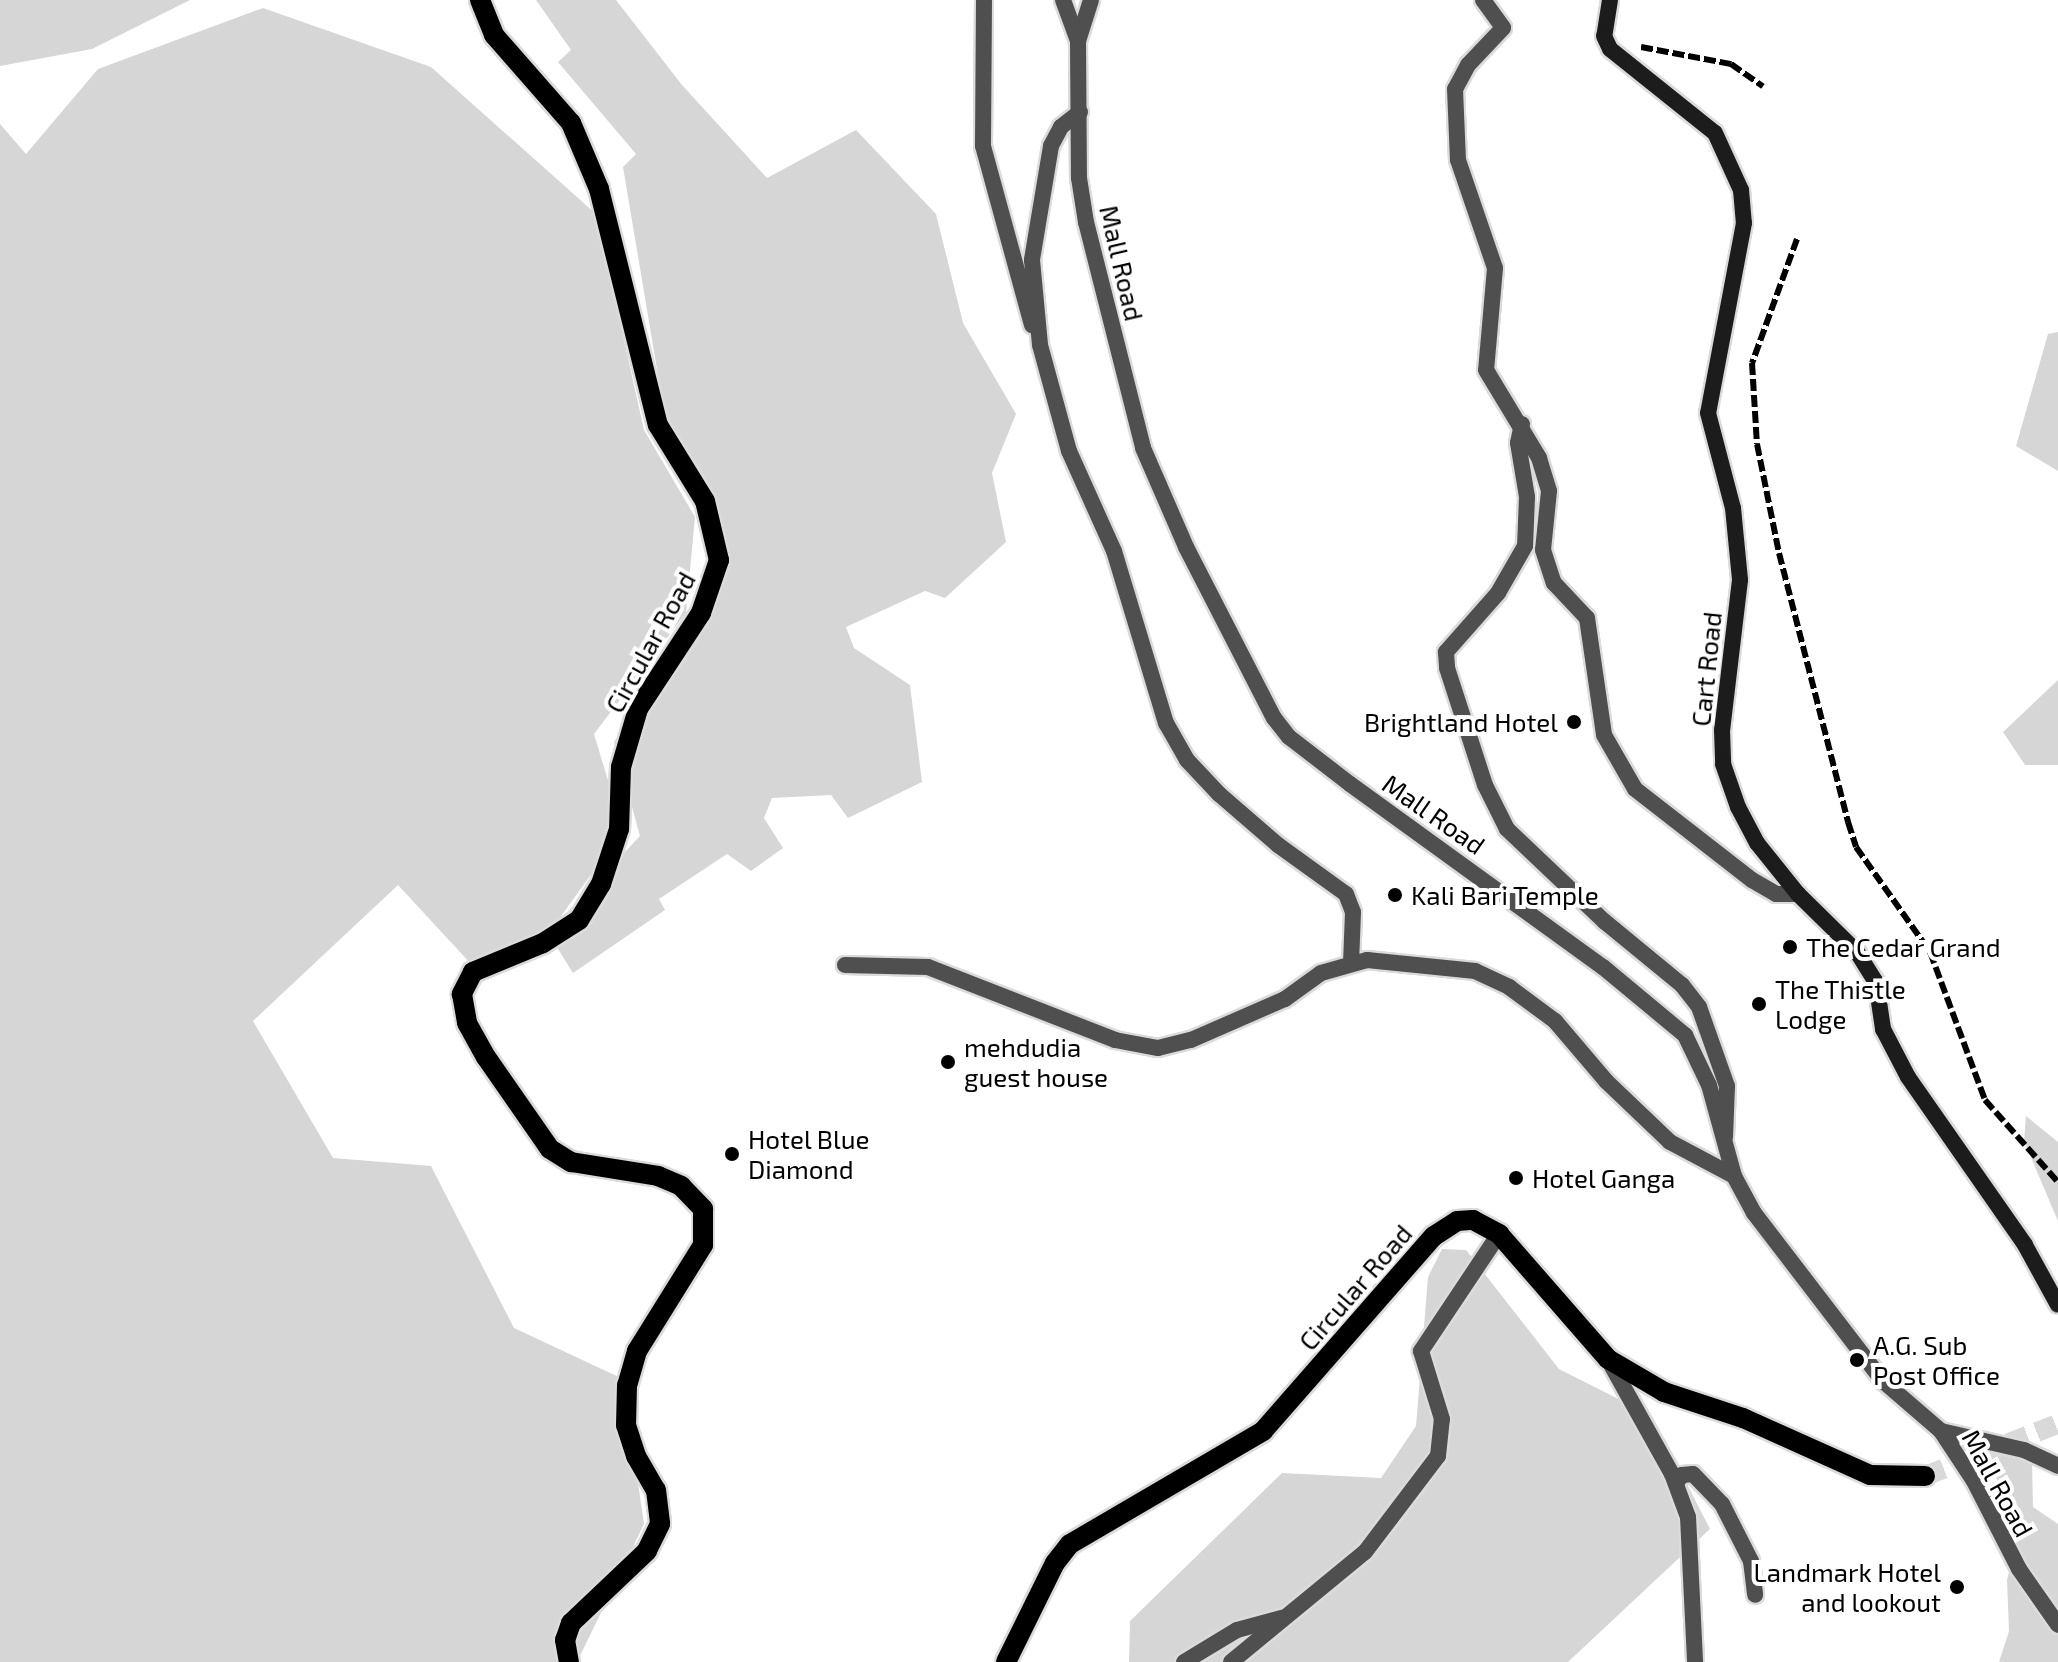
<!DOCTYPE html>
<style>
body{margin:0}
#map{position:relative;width:2058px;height:1662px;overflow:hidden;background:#fff;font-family:"Exo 2",sans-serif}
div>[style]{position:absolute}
.green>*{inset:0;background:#d6d6d6}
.primary-tunnel>*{height:20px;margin-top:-10px;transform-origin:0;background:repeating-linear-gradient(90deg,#d9d9d9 0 20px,transparent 0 30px)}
.roads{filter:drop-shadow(2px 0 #dbdbdb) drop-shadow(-2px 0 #dbdbdb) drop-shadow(0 2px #dbdbdb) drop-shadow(0 -2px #dbdbdb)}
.street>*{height:16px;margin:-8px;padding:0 8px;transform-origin:8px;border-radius:8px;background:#4f4f4f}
.secondary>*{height:16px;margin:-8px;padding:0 8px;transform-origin:8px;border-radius:8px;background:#1c1c1c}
.primary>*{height:20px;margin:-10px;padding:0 10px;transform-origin:10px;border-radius:10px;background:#000}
.rail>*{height:6px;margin-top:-3px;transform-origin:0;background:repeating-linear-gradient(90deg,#000 0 12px,transparent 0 16px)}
.dots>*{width:22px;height:22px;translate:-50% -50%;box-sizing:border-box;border:4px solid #fff;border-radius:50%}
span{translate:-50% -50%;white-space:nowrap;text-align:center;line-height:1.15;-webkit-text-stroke:8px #fff;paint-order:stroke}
.street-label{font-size:26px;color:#000}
.poi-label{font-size:26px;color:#000}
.right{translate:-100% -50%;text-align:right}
.left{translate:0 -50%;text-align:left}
</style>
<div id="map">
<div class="green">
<div style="clip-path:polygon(0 0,190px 0,92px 49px,0 66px)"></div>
<div style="clip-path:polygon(536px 0,616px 0,682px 85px,767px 178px,856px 130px,936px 214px,963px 323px,1016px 414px,992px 473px,1006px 542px,945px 598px,925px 591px,846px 627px,854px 648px,910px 685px,922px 782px,848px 818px,831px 795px,772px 798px,764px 818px,783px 848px,751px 871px,727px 854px,659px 899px,665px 910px,573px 973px,548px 933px,472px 965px,398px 885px,253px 1021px,333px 1158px,431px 1166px,514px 1328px,623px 1379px,644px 1524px,577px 1662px,0 1662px,0 124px,26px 154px,98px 69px,263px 8px,431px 67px,596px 214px,644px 430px,695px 517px,686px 613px,594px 734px,623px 830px,554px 926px,640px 836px,614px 742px,707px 614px,720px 520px,666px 423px,623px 167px,636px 154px,558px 62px,571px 50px)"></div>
<div style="clip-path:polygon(2058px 332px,2058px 471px,2016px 446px,2048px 334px)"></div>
<div style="clip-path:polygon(2058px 680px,2058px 765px,2025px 765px,2003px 732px)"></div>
<div style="clip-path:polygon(2026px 1116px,2058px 1142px,2058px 1221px,2024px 1141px)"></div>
<div style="clip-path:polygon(1442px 1249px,1466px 1250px,1559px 1369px,1652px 1416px,1710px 1529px,1568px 1662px,1129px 1662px,1130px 1621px,1282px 1473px,1381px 1478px,1416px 1426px,1428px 1277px)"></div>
<div style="clip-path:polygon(1993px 1454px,2032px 1461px,2033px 1507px,2058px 1524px,2058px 1662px,1999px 1662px,2009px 1631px,2007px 1580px,2019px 1532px,1998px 1488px)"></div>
</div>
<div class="primary-tunnel">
<div style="left:1925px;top:1476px;width:143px;rotate:-21.4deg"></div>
</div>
<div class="roads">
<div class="street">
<div style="left:984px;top:0;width:146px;rotate:90.4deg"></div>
<div style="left:983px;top:146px;width:186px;rotate:74.7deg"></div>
<div style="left:1063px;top:0;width:44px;rotate:69.9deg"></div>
<div style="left:1078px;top:41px;width:137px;rotate:89.6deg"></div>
<div style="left:1079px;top:178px;width:45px;rotate:81deg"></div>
<div style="left:1086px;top:222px;width:233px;rotate:75.8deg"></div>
<div style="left:1143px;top:448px;width:108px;rotate:66.5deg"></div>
<div style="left:1186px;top:547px;width:192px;rotate:62.8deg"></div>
<div style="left:1274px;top:718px;width:24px;rotate:52deg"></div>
<div style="left:1289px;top:737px;width:77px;rotate:37.6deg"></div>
<div style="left:1350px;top:784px;width:312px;rotate:35.9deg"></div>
<div style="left:1603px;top:967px;width:107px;rotate:39.7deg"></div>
<div style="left:1685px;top:1035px;width:55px;rotate:64.4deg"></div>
<div style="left:1709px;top:1085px;width:94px;rotate:74.6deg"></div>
<div style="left:1734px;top:1176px;width:42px;rotate:61.6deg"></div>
<div style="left:1754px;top:1213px;width:212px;rotate:52.5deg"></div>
<div style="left:1883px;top:1381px;width:77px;rotate:40.8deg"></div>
<div style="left:1941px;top:1431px;width:60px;rotate:56.6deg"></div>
<div style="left:1974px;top:1481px;width:99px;rotate:62.9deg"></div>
<div style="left:2019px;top:1569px;width:68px;rotate:55.1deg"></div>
<div style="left:1483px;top:0;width:34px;rotate:54deg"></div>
<div style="left:1503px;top:28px;width:51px;rotate:133.4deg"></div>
<div style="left:1468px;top:65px;width:27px;rotate:118deg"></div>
<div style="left:1455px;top:89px;width:71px;rotate:87.6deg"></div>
<div style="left:1458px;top:160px;width:114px;rotate:71.1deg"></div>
<div style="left:1495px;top:268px;width:102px;rotate:95deg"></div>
<div style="left:1486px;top:370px;width:103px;rotate:58.9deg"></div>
<div style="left:1539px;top:458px;width:34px;rotate:73deg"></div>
<div style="left:1549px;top:491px;width:59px;rotate:95.8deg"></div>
<div style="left:1543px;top:550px;width:35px;rotate:72deg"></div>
<div style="left:1554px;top:583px;width:48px;rotate:46.7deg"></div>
<div style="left:1587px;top:618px;width:118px;rotate:81.7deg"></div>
<div style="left:1604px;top:735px;width:62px;rotate:60.1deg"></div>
<div style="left:1635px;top:789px;width:148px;rotate:37.9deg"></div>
<div style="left:1752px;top:880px;width:28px;rotate:30deg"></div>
<div style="left:1776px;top:894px;width:22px"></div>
<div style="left:1078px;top:41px;width:43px;rotate:-72.4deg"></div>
<div style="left:1080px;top:112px;width:24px;rotate:142deg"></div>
<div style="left:1061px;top:127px;width:21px;rotate:118deg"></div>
<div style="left:1051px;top:146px;width:116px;rotate:99.5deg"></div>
<div style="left:1032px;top:260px;width:85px;rotate:84.6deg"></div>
<div style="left:1040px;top:345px;width:110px;rotate:74.7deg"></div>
<div style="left:1069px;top:451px;width:110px;rotate:65.8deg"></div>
<div style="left:1114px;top:551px;width:180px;rotate:73.2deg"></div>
<div style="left:1166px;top:723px;width:43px;rotate:60.4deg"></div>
<div style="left:1187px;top:760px;width:47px;rotate:46.7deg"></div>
<div style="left:1219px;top:794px;width:78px;rotate:40.8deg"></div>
<div style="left:1278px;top:845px;width:84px;rotate:35.8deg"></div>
<div style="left:1346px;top:894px;width:19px;rotate:69deg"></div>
<div style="left:1353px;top:912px;width:52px;rotate:92.2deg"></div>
<div style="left:1522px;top:424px;width:19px;rotate:102deg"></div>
<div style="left:1518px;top:443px;width:55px;rotate:80.5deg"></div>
<div style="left:1527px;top:497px;width:49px;rotate:92.3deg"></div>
<div style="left:1525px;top:546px;width:54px;rotate:119.9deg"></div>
<div style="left:1498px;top:593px;width:79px;rotate:131.4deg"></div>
<div style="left:1446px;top:652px;width:16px;rotate:86deg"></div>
<div style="left:1447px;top:668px;width:123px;rotate:72deg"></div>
<div style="left:1485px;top:785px;width:49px;rotate:63.4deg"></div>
<div style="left:1507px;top:829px;width:134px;rotate:43.5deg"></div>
<div style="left:1604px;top:921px;width:101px;rotate:39.4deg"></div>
<div style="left:1682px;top:985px;width:28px;rotate:52deg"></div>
<div style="left:1699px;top:1007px;width:84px;rotate:70.5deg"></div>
<div style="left:1727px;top:1086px;width:51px;rotate:92.2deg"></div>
<div style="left:845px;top:965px;width:83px;rotate:1.4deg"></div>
<div style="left:928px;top:967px;width:201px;rotate:21.3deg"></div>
<div style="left:1115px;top:1040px;width:44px;rotate:10.5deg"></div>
<div style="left:1158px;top:1048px;width:34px;rotate:-14deg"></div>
<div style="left:1191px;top:1040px;width:103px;rotate:-23.6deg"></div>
<div style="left:1285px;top:999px;width:44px;rotate:-35.8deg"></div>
<div style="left:1321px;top:973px;width:48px;rotate:-15.8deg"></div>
<div style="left:1367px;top:960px;width:109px;rotate:5.8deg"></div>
<div style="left:1475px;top:971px;width:38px;rotate:25deg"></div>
<div style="left:1509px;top:987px;width:57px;rotate:36.5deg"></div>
<div style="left:1555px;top:1021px;width:79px;rotate:49.6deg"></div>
<div style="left:1606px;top:1081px;width:88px;rotate:43.6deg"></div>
<div style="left:1670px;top:1142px;width:72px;rotate:28deg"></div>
<div style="left:1609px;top:1361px;width:129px;rotate:60.9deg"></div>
<div style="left:1672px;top:1474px;width:46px;rotate:69.6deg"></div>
<div style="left:1688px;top:1517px;width:145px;rotate:87.2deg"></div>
<div style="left:1941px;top:1431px;width:85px;rotate:12.9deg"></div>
<div style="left:2024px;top:1450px;width:38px;rotate:25deg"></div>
<div style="left:1676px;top:1483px;width:10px;rotate:-53deg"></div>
<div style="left:1682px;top:1475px;width:11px;rotate:-5deg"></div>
<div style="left:1693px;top:1474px;width:42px;rotate:46deg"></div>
<div style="left:1722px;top:1504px;width:64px;rotate:63deg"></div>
<div style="left:1751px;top:1561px;width:34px;rotate:83deg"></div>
<div style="left:1184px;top:1662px;width:62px;rotate:-31.1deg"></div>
<div style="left:1237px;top:1630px;width:46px;rotate:-15.3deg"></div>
<div style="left:1231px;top:1662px;width:173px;rotate:-39.4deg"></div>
<div style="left:1365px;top:1552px;width:121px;rotate:-52.8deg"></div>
<div style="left:1438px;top:1456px;width:37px;rotate:-84deg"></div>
<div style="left:1442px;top:1419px;width:71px;rotate:-107.2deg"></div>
<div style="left:1421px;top:1351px;width:141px;rotate:-56.3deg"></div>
</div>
<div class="secondary">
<div style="left:1610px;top:0;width:36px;rotate:99deg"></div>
<div style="left:1604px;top:36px;width:14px;rotate:65deg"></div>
<div style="left:1610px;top:49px;width:134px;rotate:38.7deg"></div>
<div style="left:1715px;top:133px;width:63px;rotate:65.5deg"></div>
<div style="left:1741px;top:190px;width:33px;rotate:85deg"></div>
<div style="left:1744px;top:223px;width:193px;rotate:100.7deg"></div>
<div style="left:1708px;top:413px;width:98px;rotate:75.3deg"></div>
<div style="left:1733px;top:508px;width:72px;rotate:84.4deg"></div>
<div style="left:1740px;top:580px;width:151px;rotate:96.8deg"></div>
<div style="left:1722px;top:730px;width:34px;rotate:88deg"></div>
<div style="left:1723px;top:764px;width:46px;rotate:70.8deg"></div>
<div style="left:1738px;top:807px;width:41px;rotate:62.2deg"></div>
<div style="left:1757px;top:843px;width:65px;rotate:51.2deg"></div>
<div style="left:1798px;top:894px;width:83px;rotate:44.5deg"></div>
<div style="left:1857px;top:952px;width:36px;rotate:58deg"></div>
<div style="left:1876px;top:982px;width:48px;rotate:81.5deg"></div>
<div style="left:1883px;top:1029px;width:54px;rotate:62.5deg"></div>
<div style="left:1908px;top:1077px;width:205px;rotate:55.1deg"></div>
<div style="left:2025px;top:1245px;width:68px;rotate:61.2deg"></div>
</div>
<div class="primary">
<div style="left:480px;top:0;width:38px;rotate:68deg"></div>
<div style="left:494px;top:35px;width:117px;rotate:48.8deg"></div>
<div style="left:571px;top:123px;width:72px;rotate:67deg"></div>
<div style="left:599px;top:189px;width:243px;rotate:76deg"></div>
<div style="left:658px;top:425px;width:89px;rotate:58.3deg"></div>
<div style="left:705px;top:501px;width:61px;rotate:76.7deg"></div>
<div style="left:719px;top:560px;width:56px;rotate:108.8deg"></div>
<div style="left:701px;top:613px;width:115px;rotate:123.3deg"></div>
<div style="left:638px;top:709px;width:60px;rotate:106.3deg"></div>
<div style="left:621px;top:767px;width:62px;rotate:91.8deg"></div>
<div style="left:619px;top:829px;width:58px;rotate:108.1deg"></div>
<div style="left:601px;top:884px;width:42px;rotate:121.4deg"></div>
<div style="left:579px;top:920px;width:43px;rotate:147.4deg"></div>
<div style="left:543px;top:943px;width:76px;rotate:157.5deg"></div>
<div style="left:473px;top:972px;width:25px;rotate:117deg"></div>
<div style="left:462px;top:994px;width:29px;rotate:80deg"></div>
<div style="left:467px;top:1023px;width:39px;rotate:61deg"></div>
<div style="left:486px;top:1057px;width:112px;rotate:55.2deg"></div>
<div style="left:550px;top:1149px;width:25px;rotate:32deg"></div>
<div style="left:571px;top:1162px;width:88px;rotate:9.1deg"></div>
<div style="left:658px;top:1176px;width:25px;rotate:23deg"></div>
<div style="left:681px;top:1186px;width:32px;rotate:46deg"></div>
<div style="left:703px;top:1209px;width:36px;rotate:90deg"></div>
<div style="left:703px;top:1245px;width:125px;rotate:121.9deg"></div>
<div style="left:637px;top:1351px;width:35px;rotate:106deg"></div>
<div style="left:627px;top:1385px;width:40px;rotate:91.4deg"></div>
<div style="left:626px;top:1425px;width:33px;rotate:72deg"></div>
<div style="left:636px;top:1456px;width:39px;rotate:60deg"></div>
<div style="left:656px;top:1490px;width:34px;rotate:83deg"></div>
<div style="left:660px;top:1524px;width:30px;rotate:116deg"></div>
<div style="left:647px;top:1551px;width:105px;rotate:136.5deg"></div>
<div style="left:571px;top:1623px;width:18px;rotate:109deg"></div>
<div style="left:565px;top:1640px;width:22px;rotate:80deg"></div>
<div style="left:1006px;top:1662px;width:110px;rotate:-63.7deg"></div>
<div style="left:1055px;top:1563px;width:24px;rotate:-52deg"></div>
<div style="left:1070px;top:1544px;width:224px;rotate:-30.3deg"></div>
<div style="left:1263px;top:1431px;width:259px;rotate:-48.8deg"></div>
<div style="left:1434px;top:1236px;width:27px;rotate:-33deg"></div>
<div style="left:1457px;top:1221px;width:16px;rotate:-4deg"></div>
<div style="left:1473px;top:1220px;width:30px;rotate:28deg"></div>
<div style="left:1499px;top:1234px;width:166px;rotate:48.9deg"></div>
<div style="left:1608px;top:1359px;width:65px;rotate:30.5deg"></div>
<div style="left:1664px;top:1392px;width:83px;rotate:18.2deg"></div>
<div style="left:1743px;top:1418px;width:139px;rotate:24.2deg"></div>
<div style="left:1870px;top:1475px;width:55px;rotate:1deg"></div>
</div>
</div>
<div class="rail">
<div style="left:1641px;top:47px;width:92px;rotate:10.7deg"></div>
<div style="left:1731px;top:64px;width:39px;rotate:35deg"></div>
<div style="left:1797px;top:239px;width:132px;rotate:109.9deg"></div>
<div style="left:1752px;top:363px;width:81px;rotate:86.5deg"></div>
<div style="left:1757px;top:444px;width:111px;rotate:78.6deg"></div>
<div style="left:1779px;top:553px;width:278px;rotate:75.6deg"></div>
<div style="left:1848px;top:822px;width:26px;rotate:72deg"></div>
<div style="left:1856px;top:847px;width:128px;rotate:54.8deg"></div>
<div style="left:1930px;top:952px;width:158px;rotate:69.6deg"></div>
<div style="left:1985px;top:1100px;width:110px;rotate:48.3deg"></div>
</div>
<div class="dots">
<div style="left:1574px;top:722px;background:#000"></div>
<div style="left:1395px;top:895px;background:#000"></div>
<div style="left:1790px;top:947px;background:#000"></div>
<div style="left:1759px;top:1004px;background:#000"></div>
<div style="left:948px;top:1062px;background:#000"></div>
<div style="left:732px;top:1154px;background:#000"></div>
<div style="left:1516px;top:1178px;background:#000"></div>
<div style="left:1857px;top:1360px;background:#000"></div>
<div style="left:1957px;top:1587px;background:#000"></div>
</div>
<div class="street-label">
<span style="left:1122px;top:263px;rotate:77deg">Mall Road</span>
<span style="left:650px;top:642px;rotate:-61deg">Circular Road</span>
<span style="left:1706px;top:669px;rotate:-84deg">Cart Road</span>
<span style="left:1434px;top:814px;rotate:35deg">Mall Road</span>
<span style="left:1355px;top:1287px;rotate:-49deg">Circular Road</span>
<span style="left:1998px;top:1483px;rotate:61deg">Mall Road</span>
</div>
<div class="poi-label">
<span class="right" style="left:1558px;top:722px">Brightland Hotel</span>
<span class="left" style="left:1411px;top:895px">Kali Bari Temple</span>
<span class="left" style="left:1806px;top:947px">The Cedar Grand</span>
<span class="left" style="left:1775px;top:1004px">The Thistle<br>Lodge</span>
<span class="left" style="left:964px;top:1062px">mehdudia<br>guest house</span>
<span class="left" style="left:748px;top:1154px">Hotel Blue<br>Diamond</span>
<span class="left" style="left:1532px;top:1178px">Hotel Ganga</span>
<span class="left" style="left:1873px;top:1360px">A.G. Sub<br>Post Office</span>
<span class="right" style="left:1941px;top:1587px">Landmark Hotel<br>and lookout</span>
</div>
</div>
